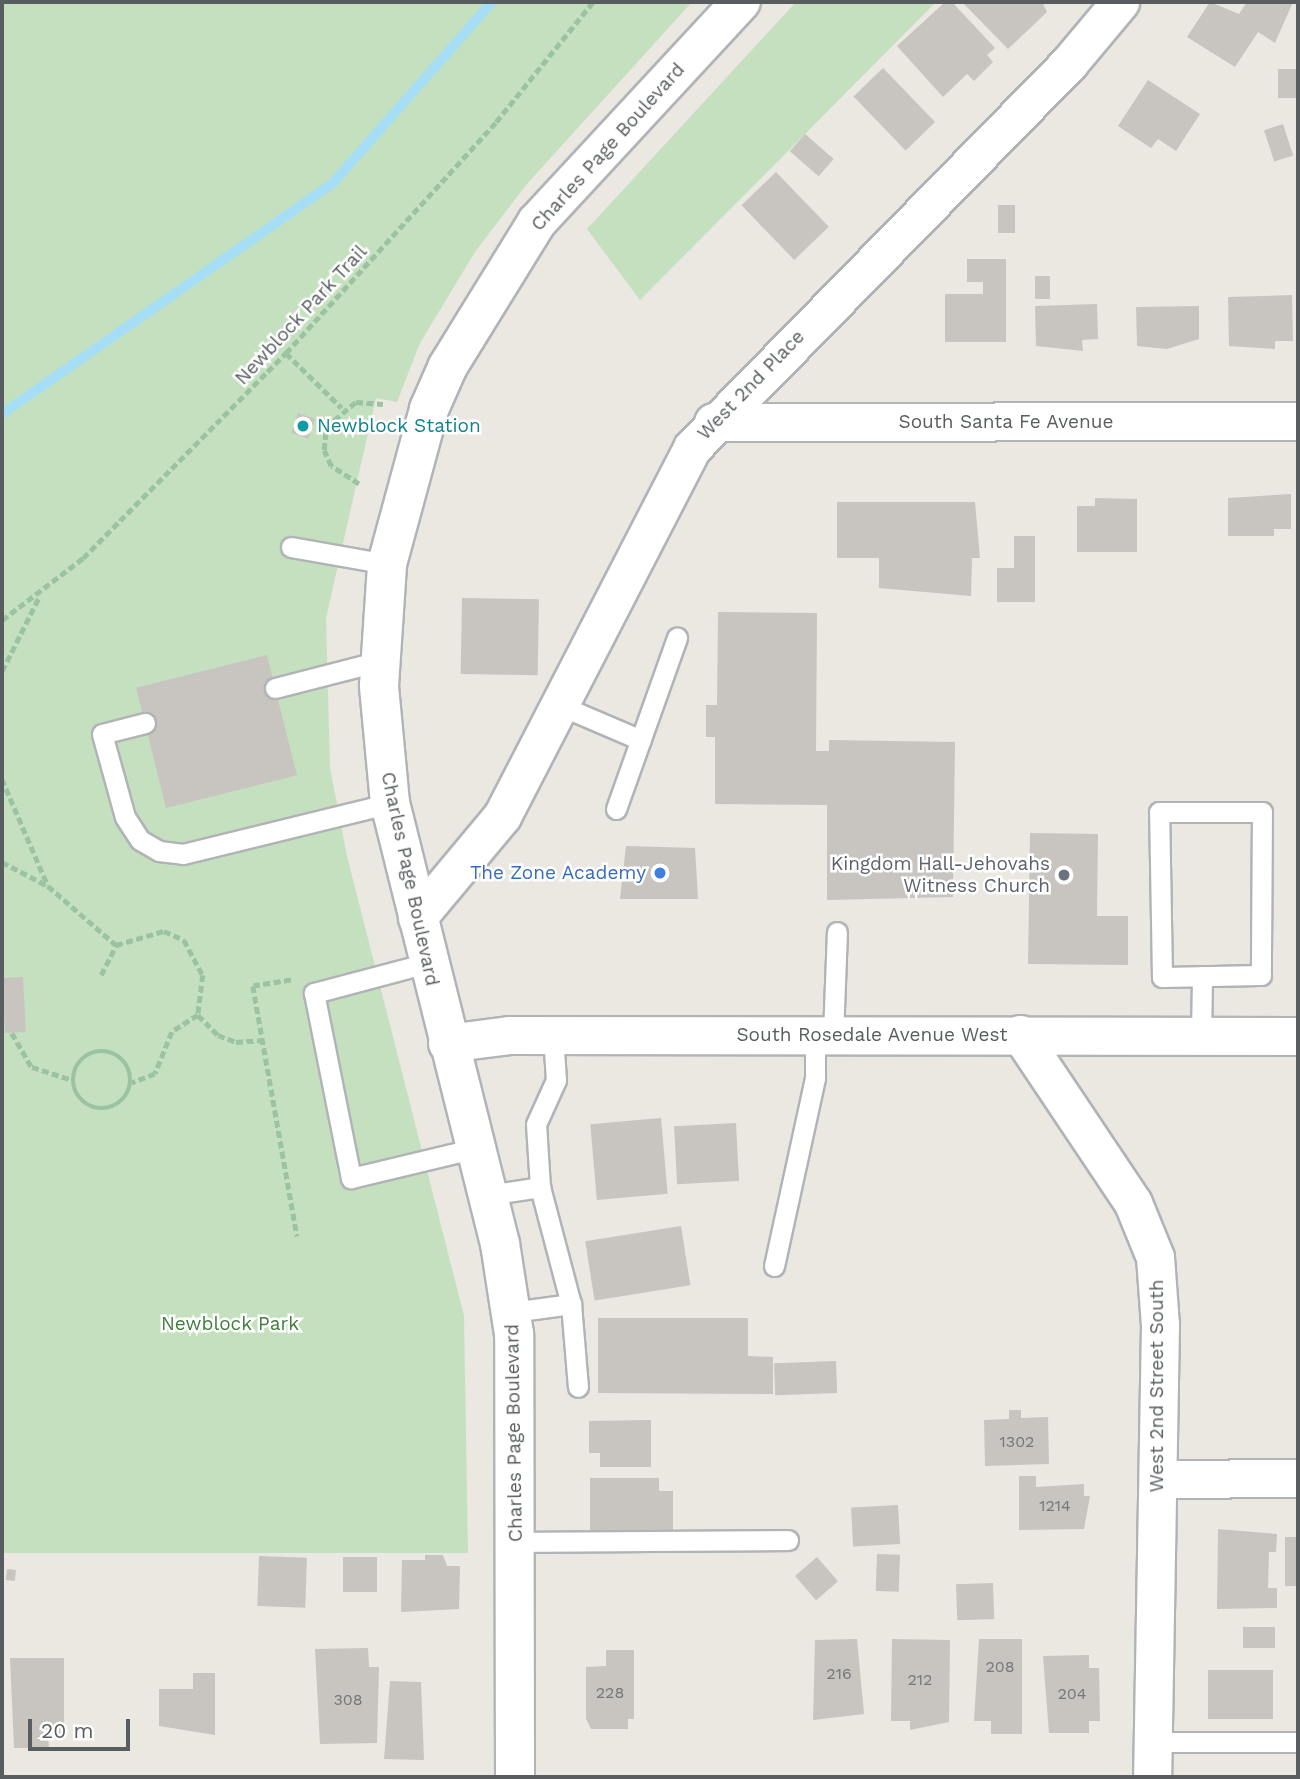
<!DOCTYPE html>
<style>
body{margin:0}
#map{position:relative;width:1300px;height:1779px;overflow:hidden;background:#ebe7e1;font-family:"Work Sans",sans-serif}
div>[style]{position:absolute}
.green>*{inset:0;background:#c4e0bf}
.stream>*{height:10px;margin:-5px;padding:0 5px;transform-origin:5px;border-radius:5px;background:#a6def6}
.building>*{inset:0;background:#c8c4bf;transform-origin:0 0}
.path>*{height:4.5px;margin-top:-2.25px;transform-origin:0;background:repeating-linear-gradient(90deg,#9bc3a1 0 7px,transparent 0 10.5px)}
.path>.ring{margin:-2.25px;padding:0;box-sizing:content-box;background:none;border:4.5px solid #9bc3a1;border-radius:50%}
.roads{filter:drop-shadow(2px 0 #b1b4b7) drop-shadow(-2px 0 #b1b4b7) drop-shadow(0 2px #b1b4b7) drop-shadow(0 -2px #b1b4b7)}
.service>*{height:19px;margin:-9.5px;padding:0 9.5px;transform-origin:9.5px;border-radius:9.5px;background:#fff}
.minor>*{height:37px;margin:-18.5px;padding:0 18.5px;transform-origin:18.5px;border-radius:18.5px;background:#fff}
.secondary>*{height:38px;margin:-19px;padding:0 19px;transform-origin:19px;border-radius:19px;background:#fff}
.dots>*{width:19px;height:19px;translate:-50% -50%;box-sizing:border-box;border:4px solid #fff;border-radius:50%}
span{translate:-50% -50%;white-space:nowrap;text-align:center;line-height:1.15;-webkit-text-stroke:5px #fff;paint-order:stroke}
.number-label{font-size:16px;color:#757778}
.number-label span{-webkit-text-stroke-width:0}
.street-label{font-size:19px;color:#595d60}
.culture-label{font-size:19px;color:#0d838f}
.left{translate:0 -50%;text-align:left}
.worship-label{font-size:19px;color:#5b616d}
.right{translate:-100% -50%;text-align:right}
.shop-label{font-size:19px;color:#366cbe}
.park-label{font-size:19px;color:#417d3c}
.frame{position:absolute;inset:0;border:4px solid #595d60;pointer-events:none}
.scale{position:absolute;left:28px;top:1719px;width:102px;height:32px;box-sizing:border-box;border:4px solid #595d60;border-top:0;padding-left:9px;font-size:21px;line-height:24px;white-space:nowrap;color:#595d60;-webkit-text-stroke:5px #fff;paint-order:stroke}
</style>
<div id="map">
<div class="green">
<div style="clip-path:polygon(2px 2px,692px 2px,526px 185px,475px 252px,420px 343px,397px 402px,376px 398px,326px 618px,330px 768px,347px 856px,464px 1316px,468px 1553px,2px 1553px)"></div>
<div style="clip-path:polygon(796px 2px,936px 2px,640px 300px,587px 229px)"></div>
</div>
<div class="stream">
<div style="left:2px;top:414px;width:402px;rotate:-34.9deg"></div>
<div style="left:332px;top:184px;width:242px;rotate:-48.7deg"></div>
</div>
<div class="building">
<div style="clip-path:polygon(945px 2px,952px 2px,995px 48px,987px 55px,993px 62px,974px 81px,967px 74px,943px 97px,897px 46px)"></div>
<div style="clip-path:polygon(962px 2px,1042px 2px,1047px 12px,1008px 49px)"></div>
<div style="clip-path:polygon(1210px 2px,1239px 14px,1247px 2px,1293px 2px,1275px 43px,1258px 32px,1235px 67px,1187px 37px)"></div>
<div style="left:883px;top:68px;width:75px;height:41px;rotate:46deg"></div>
<div style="left:1278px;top:69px;width:20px;height:29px"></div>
<div style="clip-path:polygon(1148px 80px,1200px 114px,1176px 151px,1158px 139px,1151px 148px,1118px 126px)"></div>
<div style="left:1283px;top:124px;width:33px;height:20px;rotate:72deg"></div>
<div style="left:805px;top:134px;width:38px;height:23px;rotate:41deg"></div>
<div style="left:776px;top:172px;width:76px;height:48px;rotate:46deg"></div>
<div style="left:998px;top:205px;width:17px;height:28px"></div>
<div style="clip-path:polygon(967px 259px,1006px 259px,1006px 342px,945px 342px,945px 294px,983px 294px,983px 282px,967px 282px)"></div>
<div style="left:1035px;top:276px;width:15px;height:23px"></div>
<div style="clip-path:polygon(1292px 295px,1293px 341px,1275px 341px,1275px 349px,1229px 346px,1228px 297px)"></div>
<div style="clip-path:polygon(1097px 304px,1098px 339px,1082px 340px,1083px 351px,1036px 346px,1035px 306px)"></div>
<div style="clip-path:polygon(1199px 306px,1199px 339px,1167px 349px,1137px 346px,1136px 307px)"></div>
<div style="left:298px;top:413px;width:18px;height:21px;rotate:19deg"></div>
<div style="clip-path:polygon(1291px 494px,1291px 529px,1274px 529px,1274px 536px,1228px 536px,1228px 498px)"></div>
<div style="clip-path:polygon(1095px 498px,1137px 499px,1137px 552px,1077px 552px,1077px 506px,1095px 506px)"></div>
<div style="clip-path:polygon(837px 502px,975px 502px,980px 558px,972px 558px,971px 596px,879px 588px,879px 558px,837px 558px)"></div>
<div style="clip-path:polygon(1014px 536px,1035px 536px,1035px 602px,997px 602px,997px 568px,1014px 568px)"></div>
<div style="left:462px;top:598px;width:77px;height:76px;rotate:1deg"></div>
<div style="clip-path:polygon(718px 612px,817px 613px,816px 751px,829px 751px,829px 740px,955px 742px,953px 897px,827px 900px,827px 805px,715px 804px,715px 737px,706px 737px,706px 705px,717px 705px)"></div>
<div style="left:267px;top:655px;width:124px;height:135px;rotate:76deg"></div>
<div style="clip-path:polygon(1030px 833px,1098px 834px,1097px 916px,1128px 916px,1128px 965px,1028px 964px)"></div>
<div style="clip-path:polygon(626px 846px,695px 848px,698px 899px,620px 899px)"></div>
<div style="left:23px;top:977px;width:55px;height:21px;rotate:87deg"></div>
<div style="left:661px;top:1118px;width:76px;height:71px;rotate:85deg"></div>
<div style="left:736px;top:1123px;width:58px;height:62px;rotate:87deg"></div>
<div style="left:681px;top:1226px;width:60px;height:97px;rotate:81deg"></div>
<div style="clip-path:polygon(598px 1318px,748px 1318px,748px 1356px,773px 1357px,773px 1394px,598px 1393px)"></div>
<div style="left:836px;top:1361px;width:32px;height:62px;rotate:88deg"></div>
<div style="clip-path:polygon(1009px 1410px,1021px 1410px,1021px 1418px,1048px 1417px,1049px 1464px,985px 1466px,984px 1420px,1009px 1419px)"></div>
<div style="clip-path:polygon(651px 1420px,651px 1467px,600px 1467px,600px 1453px,589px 1453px,589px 1421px)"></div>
<div style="clip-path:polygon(1019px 1476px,1036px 1476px,1036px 1487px,1084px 1484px,1084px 1496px,1090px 1496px,1084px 1529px,1019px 1530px)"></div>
<div style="clip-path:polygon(590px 1478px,659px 1478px,659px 1491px,673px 1491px,673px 1531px,590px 1530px)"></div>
<div style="left:898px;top:1505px;width:39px;height:47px;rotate:87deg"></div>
<div style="clip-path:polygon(1218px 1529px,1277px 1534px,1276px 1552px,1269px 1552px,1268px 1588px,1277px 1588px,1277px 1608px,1217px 1609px)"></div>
<div style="left:1285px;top:1537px;width:13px;height:49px"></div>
<div style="left:877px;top:1554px;width:23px;height:37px;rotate:2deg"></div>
<div style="clip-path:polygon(425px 1555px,443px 1555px,447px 1566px,460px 1566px,459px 1609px,401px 1612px,402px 1560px,425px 1560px)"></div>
<div style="left:259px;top:1556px;width:48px;height:50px;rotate:2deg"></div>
<div style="left:343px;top:1557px;width:34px;height:35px"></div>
<div style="left:817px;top:1557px;width:32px;height:29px;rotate:49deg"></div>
<div style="left:7px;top:1569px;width:9px;height:11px;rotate:6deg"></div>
<div style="left:993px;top:1583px;width:36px;height:37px;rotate:88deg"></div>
<div style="left:1275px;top:1627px;width:21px;height:32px;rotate:90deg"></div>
<div style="clip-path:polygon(857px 1639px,864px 1714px,813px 1720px,815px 1640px)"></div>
<div style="clip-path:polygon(892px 1639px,950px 1640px,949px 1722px,910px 1730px,910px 1721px,891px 1721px)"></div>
<div style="clip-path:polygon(979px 1639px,1022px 1639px,1022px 1734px,991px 1734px,991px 1721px,974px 1721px)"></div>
<div style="clip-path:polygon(368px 1648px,369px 1667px,379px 1667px,377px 1743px,320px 1744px,315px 1649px)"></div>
<div style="clip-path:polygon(606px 1650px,634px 1650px,634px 1719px,628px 1719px,628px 1729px,591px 1729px,586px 1719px,586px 1667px,606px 1666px)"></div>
<div style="clip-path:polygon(1089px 1655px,1089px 1668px,1099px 1668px,1100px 1721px,1089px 1721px,1089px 1733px,1049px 1733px,1043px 1656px)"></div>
<div style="clip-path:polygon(10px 1658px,64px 1658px,64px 1736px,48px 1736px,49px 1748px,14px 1748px)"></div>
<div style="left:1208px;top:1670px;width:65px;height:49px"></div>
<div style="clip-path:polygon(193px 1673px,215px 1673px,215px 1735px,159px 1726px,159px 1689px,193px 1689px)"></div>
<div style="clip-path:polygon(390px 1681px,421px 1682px,424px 1760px,384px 1759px)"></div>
</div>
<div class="path">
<div style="left:286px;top:353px;width:78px;rotate:44.5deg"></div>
<div style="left:359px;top:484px;width:33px;rotate:-147deg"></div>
<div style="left:331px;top:466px;width:17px;rotate:-114deg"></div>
<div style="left:324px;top:450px;width:23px;rotate:-85deg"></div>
<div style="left:326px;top:427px;width:39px;rotate:-40deg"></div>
<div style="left:356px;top:402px;width:27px;rotate:4deg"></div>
<div style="left:2px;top:620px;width:102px;rotate:-37.4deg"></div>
<div style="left:83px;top:558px;width:289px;rotate:-45.3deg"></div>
<div style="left:286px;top:353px;width:312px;rotate:-47.7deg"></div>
<div style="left:496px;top:122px;width:154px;rotate:-51.1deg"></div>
<div style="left:2px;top:671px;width:83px;rotate:-63.4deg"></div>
<div style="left:2px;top:779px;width:116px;rotate:66.7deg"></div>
<div style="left:2px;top:862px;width:52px;rotate:27.6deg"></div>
<div style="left:48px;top:886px;width:90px;rotate:40.9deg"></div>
<div style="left:101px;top:975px;width:34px;rotate:-63deg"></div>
<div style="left:116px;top:945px;width:50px;rotate:-16.3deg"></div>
<div style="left:164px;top:931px;width:22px;rotate:24deg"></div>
<div style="left:184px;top:940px;width:40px;rotate:62deg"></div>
<div style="left:203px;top:975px;width:40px;rotate:97.1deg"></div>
<div style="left:198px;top:1015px;width:31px;rotate:147deg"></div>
<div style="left:172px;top:1032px;width:45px;rotate:112deg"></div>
<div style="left:155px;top:1074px;width:25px;rotate:159deg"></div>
<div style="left:291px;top:980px;width:38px;rotate:171deg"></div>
<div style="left:253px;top:986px;width:254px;rotate:80deg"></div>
<div style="left:198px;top:1015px;width:28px;rotate:45deg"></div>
<div style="left:218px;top:1035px;width:19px;rotate:21deg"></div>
<div style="left:236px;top:1042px;width:26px;rotate:-4deg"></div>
<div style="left:12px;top:1033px;width:39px;rotate:60deg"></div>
<div style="left:32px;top:1067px;width:42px;rotate:18deg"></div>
<div class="ring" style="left:73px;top:1051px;width:53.5px;height:53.5px"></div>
</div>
<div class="roads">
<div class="service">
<div style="left:291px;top:547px;width:97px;rotate:10deg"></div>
<div style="left:275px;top:688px;width:108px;rotate:-14.4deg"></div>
<div style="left:559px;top:705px;width:89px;rotate:23.1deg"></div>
<div style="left:145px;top:723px;width:44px;rotate:165.7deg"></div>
<div style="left:102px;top:734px;width:86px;rotate:74.5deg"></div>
<div style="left:125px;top:817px;width:27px;rotate:57deg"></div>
<div style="left:140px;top:840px;width:22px;rotate:30deg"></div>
<div style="left:159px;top:851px;width:24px;rotate:7deg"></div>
<div style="left:183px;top:854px;width:213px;rotate:-13.8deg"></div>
<div style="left:616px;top:809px;width:182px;rotate:-70.4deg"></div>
<div style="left:1159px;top:812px;width:103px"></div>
<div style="left:1262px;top:812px;width:163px;rotate:90.4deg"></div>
<div style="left:1261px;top:975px;width:99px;rotate:178.8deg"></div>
<div style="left:1162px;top:977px;width:165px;rotate:-91deg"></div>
<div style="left:427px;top:963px;width:117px;rotate:165.1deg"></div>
<div style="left:314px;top:993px;width:189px;rotate:78.7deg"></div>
<div style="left:351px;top:1178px;width:129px;rotate:-13.5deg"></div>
<div style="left:553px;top:1035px;width:45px;rotate:86.2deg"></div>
<div style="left:556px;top:1080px;width:48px;rotate:114.4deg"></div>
<div style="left:536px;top:1124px;width:63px;rotate:86.4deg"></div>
<div style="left:540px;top:1187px;width:121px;rotate:75.2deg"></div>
<div style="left:571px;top:1304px;width:83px;rotate:85.2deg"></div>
<div style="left:833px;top:1035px;width:103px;rotate:-87.8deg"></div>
<div style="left:1201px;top:1036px;width:60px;rotate:-89deg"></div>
<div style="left:488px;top:1195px;width:53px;rotate:-8.7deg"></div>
<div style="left:774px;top:1266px;width:192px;rotate:-77.7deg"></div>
<div style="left:815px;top:1078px;width:43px;rotate:-90deg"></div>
<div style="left:512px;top:1312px;width:60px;rotate:-7.7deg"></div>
<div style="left:516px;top:1542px;width:272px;rotate:-0.4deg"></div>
<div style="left:1152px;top:1742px;width:146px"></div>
</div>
<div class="minor">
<div style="left:713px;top:422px;width:585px;rotate:-0.1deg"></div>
<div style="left:417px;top:918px;width:133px;rotate:-50.2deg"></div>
<div style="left:502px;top:816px;width:414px;rotate:-62.7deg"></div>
<div style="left:692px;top:448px;width:539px;rotate:-45.6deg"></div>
<div style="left:1069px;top:63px;width:80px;rotate:-50.1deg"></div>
<div style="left:1020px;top:1034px;width:203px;rotate:56.2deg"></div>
<div style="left:1133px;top:1203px;width:58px;rotate:67.8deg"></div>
<div style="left:1155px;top:1257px;width:68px;rotate:85.8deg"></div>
<div style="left:1160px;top:1325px;width:452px;rotate:91deg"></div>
<div style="left:447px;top:1043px;width:64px;rotate:-7.2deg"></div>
<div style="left:510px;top:1035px;width:788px;rotate:0.07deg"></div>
<div style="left:1158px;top:1479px;width:140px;rotate:-0.4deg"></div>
</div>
<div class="secondary">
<div style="left:515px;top:1777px;width:443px;rotate:-90.1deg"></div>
<div style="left:514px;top:1334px;width:91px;rotate:-98.8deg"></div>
<div style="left:500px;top:1244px;width:455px;rotate:-104deg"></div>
<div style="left:390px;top:803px;width:118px;rotate:-95.4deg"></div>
<div style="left:379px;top:686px;width:122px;rotate:-86.2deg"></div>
<div style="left:387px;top:564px;width:161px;rotate:-74.8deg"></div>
<div style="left:429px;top:409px;width:47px;rotate:-66.2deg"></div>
<div style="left:448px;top:366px;width:169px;rotate:-58.3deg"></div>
<div style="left:537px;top:222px;width:300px;rotate:-47.2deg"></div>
</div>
</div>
<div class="dots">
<div style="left:303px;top:426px;background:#0f9aa8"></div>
<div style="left:660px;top:873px;background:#3f7fe0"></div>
<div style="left:1064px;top:875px;background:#6b7280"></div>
</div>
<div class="number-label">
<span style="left:1017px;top:1442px">1302</span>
<span style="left:1055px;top:1506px">1214</span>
<span style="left:1000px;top:1667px">208</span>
<span style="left:839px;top:1674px">216</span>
<span style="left:920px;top:1680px">212</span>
<span style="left:610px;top:1693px">228</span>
<span style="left:1072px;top:1694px">204</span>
<span style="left:348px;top:1700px">308</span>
</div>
<div class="street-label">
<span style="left:608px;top:147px;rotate:-48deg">Charles Page Boulevard</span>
<span style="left:301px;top:315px;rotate:-47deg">Newblock Park Trail</span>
<span style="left:751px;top:385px;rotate:-46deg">West 2nd Place</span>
<span style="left:1006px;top:422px">South Santa Fe Avenue</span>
<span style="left:410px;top:879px;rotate:78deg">Charles Page Boulevard</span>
<span style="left:872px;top:1035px">South Rosedale Avenue West</span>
<span style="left:1157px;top:1386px;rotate:-90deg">West 2nd Street South</span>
<span style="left:514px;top:1433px;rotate:-91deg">Charles Page Boulevard</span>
</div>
<div class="culture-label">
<span class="left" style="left:317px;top:426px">Newblock Station</span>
</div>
<div class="worship-label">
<span class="right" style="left:1050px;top:875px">Kingdom Hall-Jehovahs<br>Witness Church</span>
</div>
<div class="shop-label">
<span class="right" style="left:646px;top:873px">The Zone Academy</span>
</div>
<div class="park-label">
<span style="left:230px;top:1324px">Newblock Park</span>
</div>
<div class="frame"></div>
<div class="scale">20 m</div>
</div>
